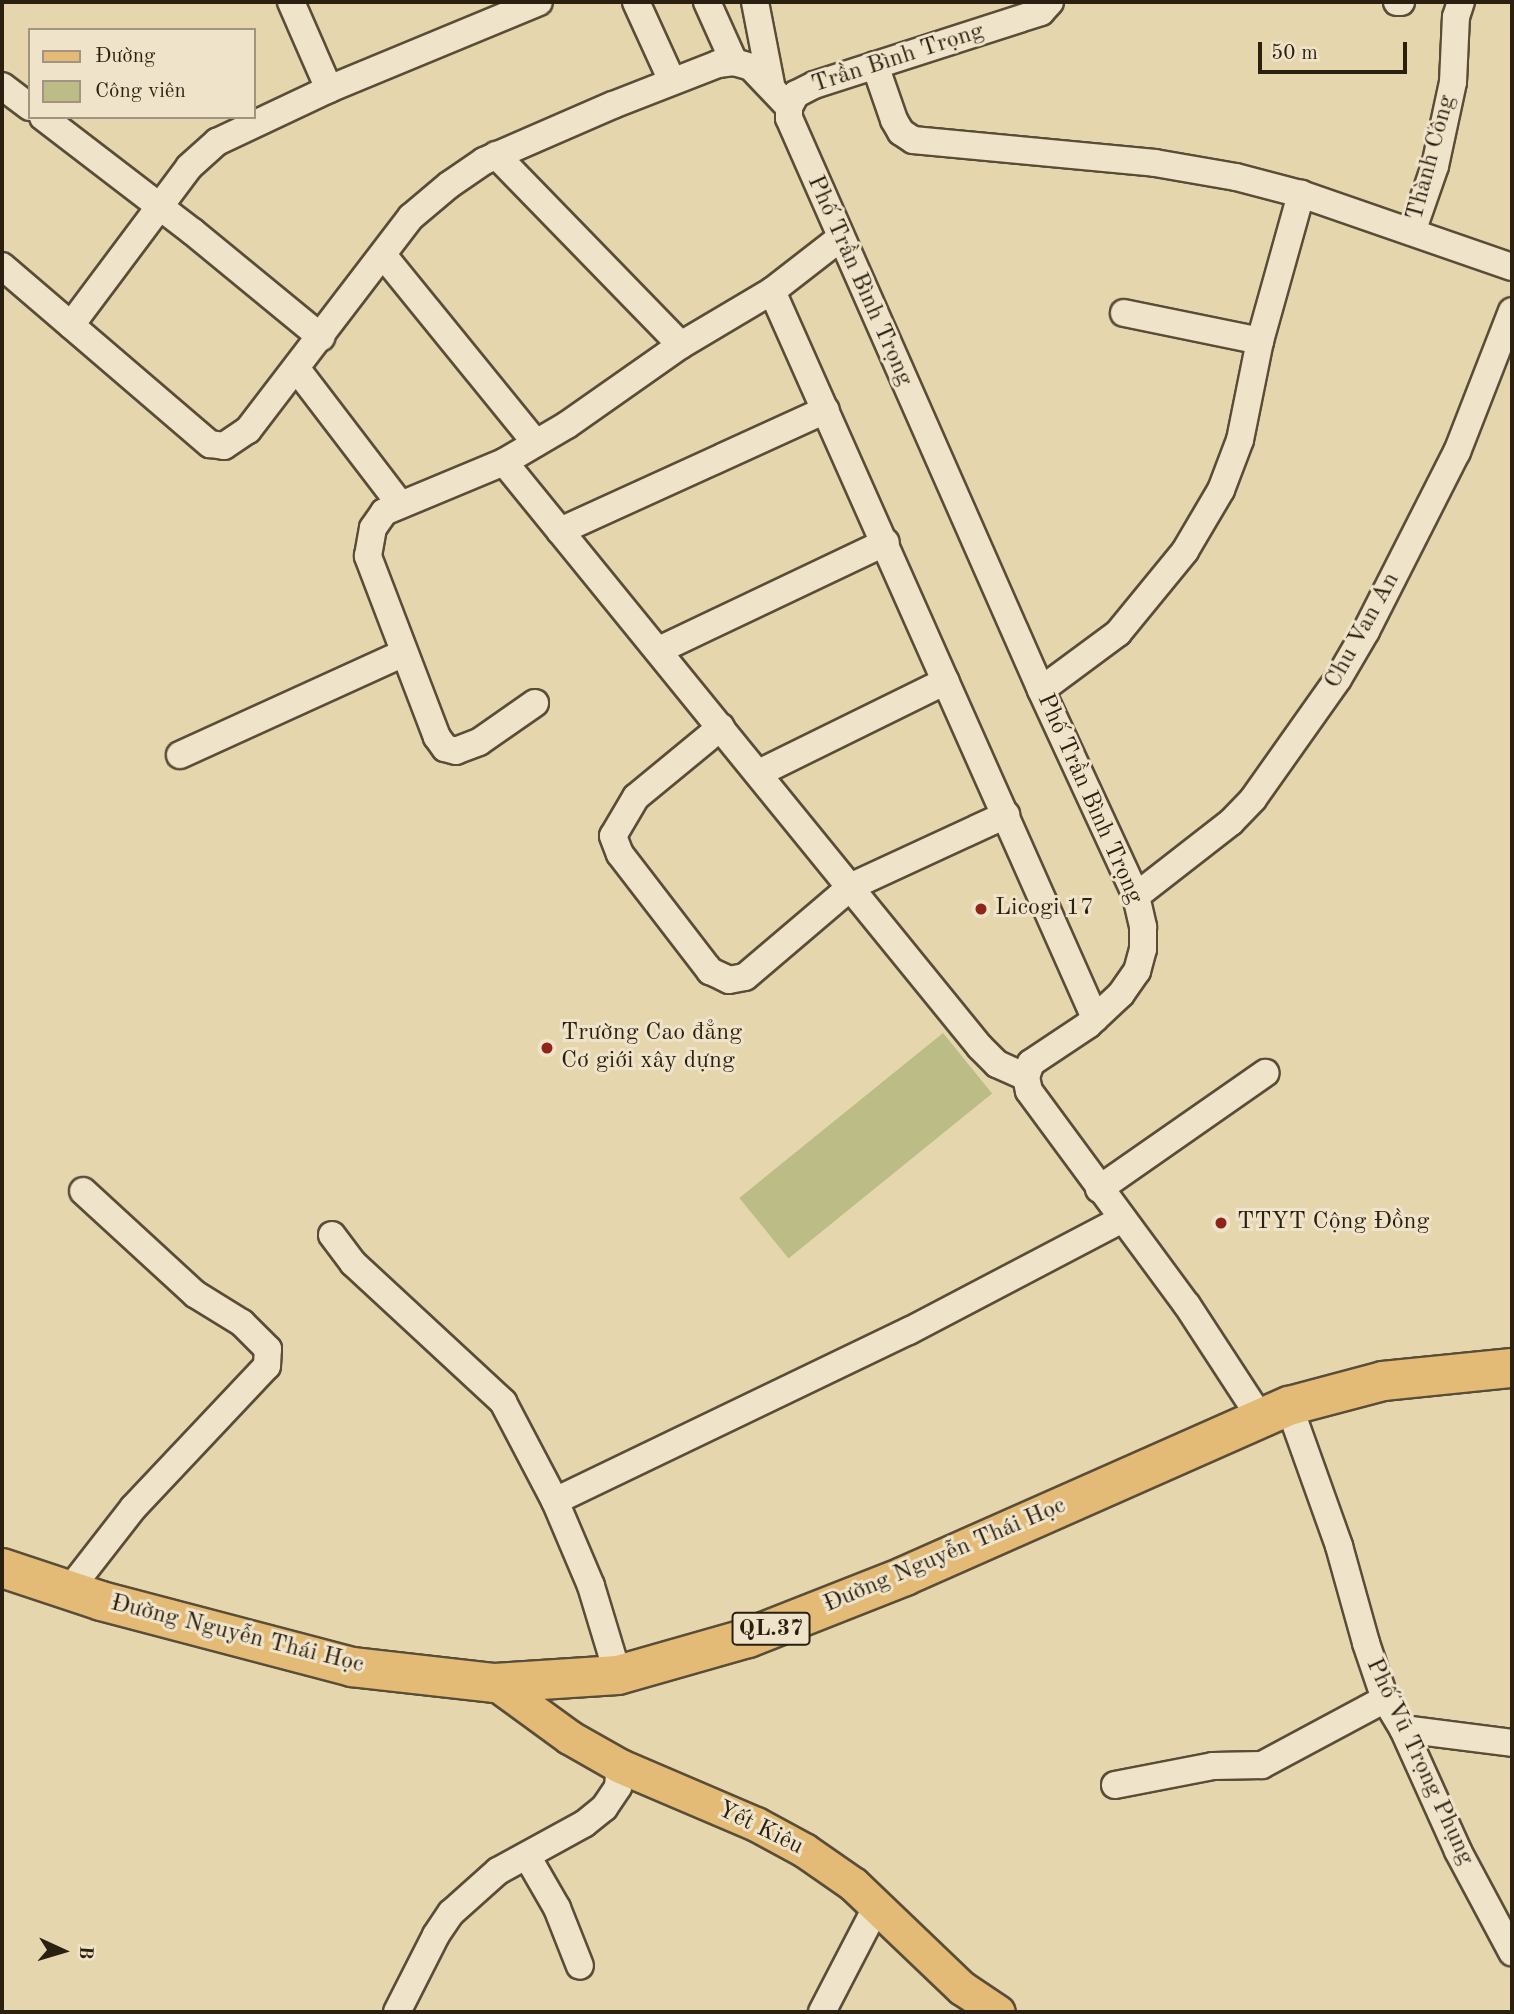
<!DOCTYPE html>
<meta charset="utf-8">
<style>
body{margin:0}
#map{position:relative;width:1514px;height:2014px;overflow:hidden;background:#e6d6ae;font-family:"Old Standard TT",serif}
div>[style]{position:absolute}
.green>*{inset:0;background:#bbbc86;transform-origin:0 0}
.roads{filter:drop-shadow(2px 0 #5a4d38) drop-shadow(-2px 0 #5a4d38) drop-shadow(0 2px #5a4d38) drop-shadow(0 -2px #5a4d38)}
.minor>*{height:26px;margin:-13px;padding:0 13px;transform-origin:13px;border-radius:13px;background:#efe4ca}
.major>*{height:33px;margin:-16.5px;padding:0 16.5px;transform-origin:16.5px;border-radius:16.5px;background:#e3bb77}
.highway>*{height:38px;margin:-19px;padding:0 19px;transform-origin:19px;border-radius:19px;background:#e3bb77}
.dots>*{width:19px;height:19px;translate:-50% -50%;box-sizing:border-box;border:4px solid #efe4ca;border-radius:50%}
span{translate:-50% -50%;white-space:nowrap;text-align:center;line-height:1.15;-webkit-text-stroke:6px #efe4ca;paint-order:stroke}
.shield-label span{padding:2px 5px;background:#efe4ca;border:2px solid;border-radius:5px;-webkit-text-stroke-width:0}
.shield-label{font-size:23px;color:#2b1f10;font-weight:700}
.street-label{font-size:24px;color:#2b1f10}
.poi-label{font-size:24px;color:#2b1f10}
.left{translate:0 -50%;text-align:left}
.frame{position:absolute;inset:0;border:4px solid #2b1f10;pointer-events:none}
.legend{position:absolute;left:28px;top:28px;width:228px;height:91px;box-sizing:border-box;background:#efe4ca;border:2px solid #a19580;margin:0;padding:9px 12px;list-style:none;font-size:21px;color:#2b1f10}
.legend li{display:flex;align-items:center;gap:14px;height:35px}
.legend b{width:35px;border:2px solid #a19580}
.north{position:absolute;left:28px;top:1916px;width:70px;height:70px;-webkit-text-stroke:5px #efe4ca;paint-order:stroke;rotate:94deg;font-size:19px;font-weight:700;line-height:28px;text-align:center;color:#2b1f10}
.north::after{content:'';display:block;margin:auto;width:24px;height:32px;background:#2b1f10;clip-path:polygon(50% 0,100% 100%,50% 72%,0 100%)}
.scale{position:absolute;left:1258px;top:42px;width:149px;height:32px;box-sizing:border-box;border:4px solid #2b1f10;border-top:0;padding-left:9px;font-size:21px;line-height:24px;white-space:nowrap;color:#2b1f10;-webkit-text-stroke:5px #efe4ca;paint-order:stroke}
</style>
<div id="map">
<div class="green">
<div style="left:943px;top:1033px;width:78px;height:262px;rotate:51deg"></div>
</div>
<div class="roads">
<div class="minor">
<div style="left:291px;top:2px;width:95px;rotate:66.4deg"></div>
<div style="left:636px;top:2px;width:87px;rotate:65.5deg"></div>
<div style="left:707px;top:2px;width:66px;rotate:65.8deg"></div>
<div style="left:755px;top:2px;width:84px;rotate:79deg"></div>
<div style="left:1050px;top:2px;width:13px;rotate:132deg"></div>
<div style="left:1041px;top:12px;width:238px;rotate:162.2deg"></div>
<div style="left:814px;top:85px;width:20px;rotate:153deg"></div>
<div style="left:796px;top:94px;width:15px;rotate:118deg"></div>
<div style="left:789px;top:107px;width:11px;rotate:90deg"></div>
<div style="left:789px;top:118px;width:625px;rotate:66.22deg"></div>
<div style="left:1041px;top:690px;width:227px;rotate:65.2deg"></div>
<div style="left:1136px;top:896px;width:32px;rotate:77deg"></div>
<div style="left:1143px;top:927px;width:22px;rotate:90deg"></div>
<div style="left:1143px;top:949px;width:23px;rotate:105deg"></div>
<div style="left:1137px;top:971px;width:28px;rotate:125deg"></div>
<div style="left:1121px;top:994px;width:45px;rotate:136.8deg"></div>
<div style="left:1088px;top:1025px;width:69px;rotate:146.3deg"></div>
<div style="left:1031px;top:1063px;width:15px;rotate:110deg"></div>
<div style="left:1026px;top:1077px;width:14px;rotate:78deg"></div>
<div style="left:1029px;top:1091px;width:266px;rotate:53.6deg"></div>
<div style="left:1187px;top:1305px;width:134px;rotate:56.9deg"></div>
<div style="left:1397px;top:2px;width:4px"></div>
<div style="left:875px;top:65px;width:58px;rotate:70.9deg"></div>
<div style="left:894px;top:120px;width:14px;rotate:60deg"></div>
<div style="left:901px;top:132px;width:14px;rotate:34deg"></div>
<div style="left:913px;top:140px;width:243px;rotate:5.4deg"></div>
<div style="left:1155px;top:163px;width:82px;rotate:9.8deg"></div>
<div style="left:1236px;top:177px;width:67px;rotate:14.7deg"></div>
<div style="left:1301px;top:194px;width:223px;rotate:19.1deg"></div>
<div style="left:2px;top:86px;width:35px;rotate:37deg"></div>
<div style="left:43px;top:117px;width:189px;rotate:37.5deg"></div>
<div style="left:193px;top:232px;width:166px;rotate:39.4deg"></div>
<div style="left:496px;top:155px;width:265px;rotate:45.8deg"></div>
<div style="left:1412px;top:232px;width:70px;rotate:-70.8deg"></div>
<div style="left:1435px;top:166px;width:86px;rotate:-77.9deg"></div>
<div style="left:1453px;top:82px;width:65px;rotate:-87.4deg"></div>
<div style="left:1456px;top:17px;width:16px;rotate:-72deg"></div>
<div style="left:383px;top:255px;width:242px;rotate:50.9deg"></div>
<div style="left:2px;top:266px;width:274px;rotate:40.6deg"></div>
<div style="left:210px;top:444px;width:14px;rotate:8deg"></div>
<div style="left:224px;top:446px;width:29px;rotate:-34deg"></div>
<div style="left:248px;top:430px;width:268px;rotate:-52.6deg"></div>
<div style="left:411px;top:217px;width:50px;rotate:-40.1deg"></div>
<div style="left:449px;top:185px;width:42px;rotate:-34.4deg"></div>
<div style="left:484px;top:161px;width:141px;rotate:-23.5deg"></div>
<div style="left:613px;top:105px;width:113px;rotate:-21.3deg"></div>
<div style="left:718px;top:64px;width:16px;rotate:-7deg"></div>
<div style="left:734px;top:62px;width:18px;rotate:16deg"></div>
<div style="left:751px;top:67px;width:55px;rotate:46.5deg"></div>
<div style="left:772px;top:291px;width:796px;rotate:66.04deg"></div>
<div style="left:1124px;top:313px;width:139px;rotate:11.6deg"></div>
<div style="left:71px;top:325px;width:197px;rotate:-53.2deg"></div>
<div style="left:189px;top:167px;width:38px;rotate:-42deg"></div>
<div style="left:217px;top:142px;width:124px;rotate:-25.3deg"></div>
<div style="left:329px;top:89px;width:227px;rotate:-22.5deg"></div>
<div style="left:296px;top:368px;width:171px;rotate:52.6deg"></div>
<div style="left:504px;top:462px;width:754px;rotate:50.87deg"></div>
<div style="left:980px;top:1047px;width:24px;rotate:45deg"></div>
<div style="left:997px;top:1064px;width:32px;rotate:24deg"></div>
<div style="left:560px;top:531px;width:292px;rotate:-24.5deg"></div>
<div style="left:659px;top:650px;width:251px;rotate:-25.4deg"></div>
<div style="left:1041px;top:690px;width:96px;rotate:-36.5deg"></div>
<div style="left:1118px;top:633px;width:106px;rotate:-50.7deg"></div>
<div style="left:1185px;top:551px;width:71px;rotate:-59.5deg"></div>
<div style="left:1221px;top:490px;width:53px;rotate:-69.2deg"></div>
<div style="left:1240px;top:440px;width:101px;rotate:-78.6deg"></div>
<div style="left:1260px;top:341px;width:153px;rotate:-74.4deg"></div>
<div style="left:535px;top:703px;width:68px;rotate:145.1deg"></div>
<div style="left:479px;top:742px;width:25px;rotate:159deg"></div>
<div style="left:456px;top:751px;width:11px;rotate:-165deg"></div>
<div style="left:445px;top:748px;width:14px;rotate:-126deg"></div>
<div style="left:437px;top:737px;width:194px;rotate:-110.9deg"></div>
<div style="left:368px;top:556px;width:28px;rotate:-80deg"></div>
<div style="left:373px;top:528px;width:19px;rotate:-55deg"></div>
<div style="left:384px;top:512px;width:130px;rotate:-22.6deg"></div>
<div style="left:504px;top:462px;width:73px;rotate:-30.4deg"></div>
<div style="left:567px;top:425px;width:139px;rotate:-35.1deg"></div>
<div style="left:681px;top:345px;width:106px;rotate:-30.7deg"></div>
<div style="left:772px;top:291px;width:86px;rotate:-37.9deg"></div>
<div style="left:721px;top:727px;width:110px;rotate:140.5deg"></div>
<div style="left:636px;top:797px;width:45px;rotate:120.5deg"></div>
<div style="left:613px;top:836px;width:19px;rotate:69deg"></div>
<div style="left:620px;top:854px;width:148px;rotate:52.4deg"></div>
<div style="left:710px;top:971px;width:21px;rotate:25deg"></div>
<div style="left:729px;top:980px;width:16px;rotate:-11deg"></div>
<div style="left:745px;top:977px;width:140px;rotate:-40.4deg"></div>
<div style="left:852px;top:886px;width:170px;rotate:-24.8deg"></div>
<div style="left:180px;top:755px;width:246px;rotate:-24.5deg"></div>
<div style="left:759px;top:773px;width:208px;rotate:-26.2deg"></div>
<div style="left:1136px;top:896px;width:120px;rotate:-37.9deg"></div>
<div style="left:1231px;top:822px;width:32px;rotate:-46deg"></div>
<div style="left:1253px;top:799px;width:147px;rotate:-54.7deg"></div>
<div style="left:1338px;top:679px;width:56px;rotate:-59.7deg"></div>
<div style="left:1366px;top:631px;width:201px;rotate:-63.1deg"></div>
<div style="left:1457px;top:452px;width:151px;rotate:-68.7deg"></div>
<div style="left:1099px;top:1189px;width:203px;rotate:-34.9deg"></div>
<div style="left:332px;top:1235px;width:35px;rotate:53deg"></div>
<div style="left:353px;top:1263px;width:205px;rotate:42.8deg"></div>
<div style="left:503px;top:1402px;width:112px;rotate:62.3deg"></div>
<div style="left:555px;top:1501px;width:92px;rotate:67deg"></div>
<div style="left:591px;top:1586px;width:93px;rotate:73.1deg"></div>
<div style="left:1289px;top:1406px;width:149px;rotate:70.3deg"></div>
<div style="left:1339px;top:1546px;width:101px;rotate:74.4deg"></div>
<div style="left:1366px;top:1643px;width:59px;rotate:71.3deg"></div>
<div style="left:1385px;top:1699px;width:35px;rotate:59deg"></div>
<div style="left:1403px;top:1729px;width:134px;rotate:65.7deg"></div>
<div style="left:1458px;top:1851px;width:115px;rotate:61.9deg"></div>
<div style="left:555px;top:1501px;width:393px;rotate:-25.7deg"></div>
<div style="left:909px;top:1331px;width:241px;rotate:-27.7deg"></div>
<div style="left:70px;top:1589px;width:103px;rotate:-52.1deg"></div>
<div style="left:133px;top:1508px;width:195px;rotate:-46.7deg"></div>
<div style="left:267px;top:1366px;width:17px;rotate:-87deg"></div>
<div style="left:268px;top:1349px;width:37px;rotate:-135deg"></div>
<div style="left:242px;top:1323px;width:55px;rotate:-148.3deg"></div>
<div style="left:195px;top:1294px;width:152px;rotate:-137.4deg"></div>
<div style="left:1403px;top:1729px;width:110px;rotate:7.3deg"></div>
<div style="left:1115px;top:1785px;width:100px;rotate:-11deg"></div>
<div style="left:1213px;top:1766px;width:49px;rotate:-1.2deg"></div>
<div style="left:1262px;top:1765px;width:140px;rotate:-28.2deg"></div>
<div style="left:527px;top:1856px;width:60px;rotate:60deg"></div>
<div style="left:557px;top:1908px;width:62px;rotate:68.4deg"></div>
<div style="left:397px;top:2012px;width:86px;rotate:-63.1deg"></div>
<div style="left:436px;top:1935px;width:27px;rotate:-56deg"></div>
<div style="left:451px;top:1913px;width:63px;rotate:-41.8deg"></div>
<div style="left:498px;top:1871px;width:98px;rotate:-28.7deg"></div>
<div style="left:584px;top:1824px;width:26px;rotate:-39deg"></div>
<div style="left:604px;top:1808px;width:25px;rotate:-56deg"></div>
<div style="left:618px;top:1787px;width:21px;rotate:-85deg"></div>
<div style="left:822px;top:2012px;width:119px;rotate:-62.6deg"></div>
</div>
<div class="major">
<div style="left:495px;top:1683px;width:92px;rotate:36.1deg"></div>
<div style="left:569px;top:1737px;width:59px;rotate:29.6deg"></div>
<div style="left:620px;top:1766px;width:148px;rotate:23.1deg"></div>
<div style="left:756px;top:1824px;width:55px;rotate:28.4deg"></div>
<div style="left:804px;top:1850px;width:60px;rotate:34.8deg"></div>
<div style="left:853px;top:1884px;width:151px;rotate:43.7deg"></div>
<div style="left:962px;top:1988px;width:43px;rotate:33.7deg"></div>
</div>
<div class="highway">
<div style="left:2px;top:1568px;width:104px;rotate:18.4deg"></div>
<div style="left:101px;top:1601px;width:260px;rotate:14.7deg"></div>
<div style="left:352px;top:1667px;width:144px;rotate:6.4deg"></div>
<div style="left:495px;top:1683px;width:123px;rotate:-3.7deg"></div>
<div style="left:618px;top:1675px;width:135px;rotate:-15.9deg"></div>
<div style="left:748px;top:1638px;width:169px;rotate:-21.5deg"></div>
<div style="left:905px;top:1576px;width:420px;rotate:-23.9deg"></div>
<div style="left:1289px;top:1406px;width:97px;rotate:-14.9deg"></div>
<div style="left:1383px;top:1381px;width:130px;rotate:-5.8deg"></div>
</div>
</div>
<div class="dots">
<div style="left:981px;top:909px;background:#8f2418"></div>
<div style="left:547px;top:1048px;background:#8f2418"></div>
<div style="left:1221px;top:1223px;background:#8f2418"></div>
</div>
<div class="shield-label">
<span style="left:771px;top:1629px">QL.37</span>
</div>
<div class="street-label">
<span style="left:898px;top:59px;rotate:-18deg">Trần Bình Trọng</span>
<span style="left:1432px;top:158px;rotate:-75deg">Thành Công</span>
<span style="left:859px;top:281px;rotate:66deg">Phố Trần Bình Trọng</span>
<span style="left:1363px;top:631px;rotate:-61deg">Chu Van An</span>
<span style="left:1089px;top:799px;rotate:66deg">Phố Trần Bình Trọng</span>
<span style="left:945px;top:1556px;rotate:-23deg">Đường Nguyễn Thái Học</span>
<span style="left:237px;top:1635px;rotate:14deg">Đường Nguyễn Thái Học</span>
<span style="left:1419px;top:1762px;rotate:65deg">Phố Vũ Trọng Phụng</span>
<span style="left:760px;top:1829px;rotate:26deg">Yết Kiêu</span>
</div>
<div class="poi-label">
<span class="left" style="left:995px;top:909px">Licogi 17</span>
<span class="left" style="left:561px;top:1048px">Trường Cao đẳng<br>Cơ giới xây dựng</span>
<span class="left" style="left:1237px;top:1223px">TTYT Cộng Đồng</span>
</div>
<div class="frame"></div>
<ul class="legend">
<li><b style="height:9px;background:#e3bb77"></b>Đường</li>
<li><b style="height:19px;background:#bbbc86"></b>Công viên</li>
</ul>
<div class="north">B</div>
<div class="scale">50 m</div>
</div>
